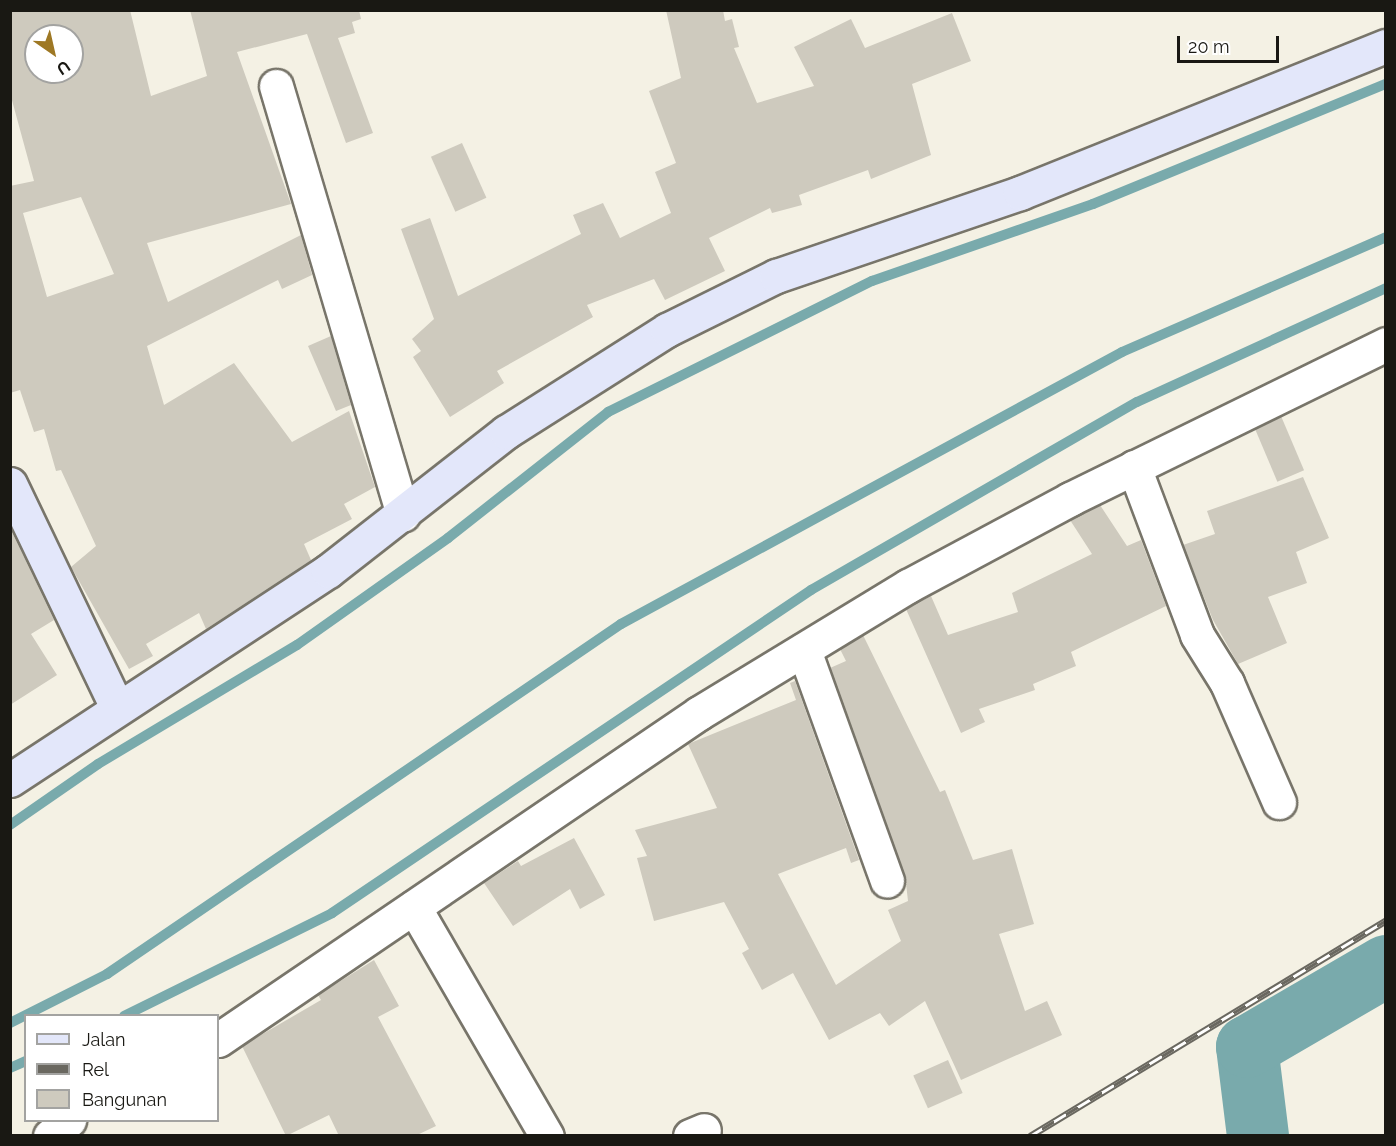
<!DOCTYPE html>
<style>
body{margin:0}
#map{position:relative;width:1396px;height:1146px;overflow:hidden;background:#f4f1e4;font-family:Raleway,sans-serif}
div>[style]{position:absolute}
.stream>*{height:10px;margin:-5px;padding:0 5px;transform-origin:5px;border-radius:5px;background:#79aaac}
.river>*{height:62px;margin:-31px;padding:0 31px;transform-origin:31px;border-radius:31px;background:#79aaac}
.building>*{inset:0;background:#cecabe;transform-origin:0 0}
.roads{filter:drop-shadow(2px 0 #78756a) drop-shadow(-2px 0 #78756a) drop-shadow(0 2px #78756a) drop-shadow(0 -2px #78756a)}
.street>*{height:33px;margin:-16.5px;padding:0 16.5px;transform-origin:16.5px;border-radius:16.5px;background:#fff}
.secondary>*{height:33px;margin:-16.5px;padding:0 16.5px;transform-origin:16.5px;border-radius:16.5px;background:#e3e7fa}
.rail>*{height:7px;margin-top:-3.5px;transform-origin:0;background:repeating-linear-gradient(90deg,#fff 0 14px,#6a6860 0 28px);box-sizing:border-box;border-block:2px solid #6a6860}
span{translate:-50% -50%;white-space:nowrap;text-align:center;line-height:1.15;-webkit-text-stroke:6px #fff;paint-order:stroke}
.frame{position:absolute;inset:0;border:12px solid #191813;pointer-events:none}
.legend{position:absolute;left:24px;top:1014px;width:195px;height:108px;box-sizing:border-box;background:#fff;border:2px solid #a3a3a1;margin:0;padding:8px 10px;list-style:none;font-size:18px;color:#191813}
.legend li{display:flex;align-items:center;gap:12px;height:30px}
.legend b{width:30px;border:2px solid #a3a3a1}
.north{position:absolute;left:24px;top:24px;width:60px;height:60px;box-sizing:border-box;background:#fff;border:2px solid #a3a3a1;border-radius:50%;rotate:146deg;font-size:16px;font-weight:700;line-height:24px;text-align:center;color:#191813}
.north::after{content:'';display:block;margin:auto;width:21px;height:27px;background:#9e7824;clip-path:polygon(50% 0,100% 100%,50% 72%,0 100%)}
.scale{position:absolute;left:1177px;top:36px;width:102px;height:27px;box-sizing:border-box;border:3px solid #191813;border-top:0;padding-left:8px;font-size:18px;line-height:21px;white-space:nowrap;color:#191813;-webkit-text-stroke:4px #fff;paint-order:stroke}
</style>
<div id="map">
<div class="stream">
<div style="left:10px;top:825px;width:107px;rotate:-34.7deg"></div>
<div style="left:98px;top:764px;width:232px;rotate:-30.9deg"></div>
<div style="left:297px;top:645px;width:185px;rotate:-35.3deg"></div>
<div style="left:448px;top:538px;width:204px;rotate:-38.2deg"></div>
<div style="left:608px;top:412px;width:295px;rotate:-26.4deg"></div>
<div style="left:872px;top:281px;width:234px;rotate:-19.2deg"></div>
<div style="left:1093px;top:204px;width:317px;rotate:-22.3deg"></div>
<div style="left:124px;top:1016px;width:232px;rotate:-26.3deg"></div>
<div style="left:332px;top:913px;width:578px;rotate:-33.99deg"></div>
<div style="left:811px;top:590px;width:376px;rotate:-30deg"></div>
<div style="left:1137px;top:402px;width:274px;rotate:-24.6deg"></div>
<div style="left:10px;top:1023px;width:109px;rotate:-26.8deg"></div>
<div style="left:107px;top:974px;width:622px;rotate:-34.25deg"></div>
<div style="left:621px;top:624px;width:570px;rotate:-28.5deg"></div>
<div style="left:1122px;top:352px;width:288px;rotate:-23.5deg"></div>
<div style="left:10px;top:1068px;width:17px;rotate:-24deg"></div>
</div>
<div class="river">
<div style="left:1258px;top:1136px;width:90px;rotate:-97deg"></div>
<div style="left:1247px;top:1047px;width:161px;rotate:-30.2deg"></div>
</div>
<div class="building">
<div style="clip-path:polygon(evenodd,10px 10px,130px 10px,151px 96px,207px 76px,190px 10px,359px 10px,361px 19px,352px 22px,355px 33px,338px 38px,373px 133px,346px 143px,307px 34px,237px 52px,291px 204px,147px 243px,168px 302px,301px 235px,312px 275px,282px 289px,278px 280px,147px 346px,164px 405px,234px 363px,292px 442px,349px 411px,375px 487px,344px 504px,352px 519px,304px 544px,311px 560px,206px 629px,199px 613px,146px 644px,153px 656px,129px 669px,71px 567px,96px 546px,61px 470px,56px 471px,44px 429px,34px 432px,20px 390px,10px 393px,10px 186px,34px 181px,10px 93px,10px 10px,36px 36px,72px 36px,72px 72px,36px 72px,36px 36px,10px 10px,81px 197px,114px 274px,47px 297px,23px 213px,81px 197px)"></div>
<div style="clip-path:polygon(666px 10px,723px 10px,725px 21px,732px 19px,739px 47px,734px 48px,757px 103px,814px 86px,794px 47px,851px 19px,865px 48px,952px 13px,971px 61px,912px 84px,931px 155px,871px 179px,868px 170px,799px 195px,802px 205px,772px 213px,770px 208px,709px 238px,725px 271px,665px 300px,654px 279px,587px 305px,593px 317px,497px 371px,504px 383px,450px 417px,413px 357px,421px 351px,412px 339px,434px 319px,401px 229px,430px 218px,458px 296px,581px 234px,573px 215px,603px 203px,620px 238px,671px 213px,655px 172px,676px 163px,649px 91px,681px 78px)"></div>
<div style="left:462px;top:143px;width:60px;height:34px;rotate:66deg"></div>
<div style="clip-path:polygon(331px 336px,351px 405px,336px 411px,308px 346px)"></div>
<div style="left:1281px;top:416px;width:59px;height:29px;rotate:67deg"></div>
<div style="clip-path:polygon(1303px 477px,1329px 538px,1296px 552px,1307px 583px,1268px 597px,1287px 643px,1238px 664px,1213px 620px,1183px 545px,1215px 534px,1207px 511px)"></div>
<div style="clip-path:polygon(1100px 505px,1127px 546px,1141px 540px,1166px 606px,1071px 652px,1076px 666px,1033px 684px,1035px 690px,979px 709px,985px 722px,961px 733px,906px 609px,931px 596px,948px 635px,1018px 612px,1012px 593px,1092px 554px,1070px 520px)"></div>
<div style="clip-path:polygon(10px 528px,54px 620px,31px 634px,57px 675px,10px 705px)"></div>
<div style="clip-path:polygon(863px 635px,940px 792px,945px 790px,973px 860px,1012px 849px,1034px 924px,999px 934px,1025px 1011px,1047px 1001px,1062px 1035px,961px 1080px,925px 1001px,889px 1026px,880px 1013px,829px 1040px,793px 973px,762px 990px,742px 953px,749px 949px,724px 902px,654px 921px,637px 858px,647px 856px,635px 830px,717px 808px,688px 744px,796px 700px,790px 683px,795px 681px,859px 860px,851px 863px,846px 848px,778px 874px,836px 985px,901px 941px,888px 910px,908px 901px,905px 875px,830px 668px,846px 661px,840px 649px)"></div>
<div style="clip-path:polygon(574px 838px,605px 895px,580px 909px,570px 889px,513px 926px,484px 883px,518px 861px,521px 866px)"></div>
<div style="clip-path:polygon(374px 960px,399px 1006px,378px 1017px,436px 1126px,415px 1136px,339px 1136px,329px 1115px,286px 1136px,242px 1046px,321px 1000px,318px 995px)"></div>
<div style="left:948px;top:1060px;width:36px;height:38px;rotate:66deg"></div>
</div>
<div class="roads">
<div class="street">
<div style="left:276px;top:86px;width:447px;rotate:73.5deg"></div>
<div style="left:1134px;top:467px;width:179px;rotate:69.4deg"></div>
<div style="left:1197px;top:635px;width:57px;rotate:58deg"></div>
<div style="left:1227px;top:683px;width:130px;rotate:66.4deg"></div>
<div style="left:804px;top:650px;width:245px;rotate:70.2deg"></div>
<div style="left:414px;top:907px;width:265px;rotate:59.9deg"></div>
<div style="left:218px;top:1040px;width:582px;rotate:-34.21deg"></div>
<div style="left:699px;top:713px;width:245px;rotate:-31.3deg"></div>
<div style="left:908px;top:586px;width:184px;rotate:-28.2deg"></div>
<div style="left:1070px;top:499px;width:352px;rotate:-26.1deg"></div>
<div style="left:50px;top:1136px;width:25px;rotate:-40deg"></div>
<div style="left:690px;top:1136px;width:15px;rotate:-23deg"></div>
</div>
<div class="secondary">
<div style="left:10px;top:484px;width:247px;rotate:64.4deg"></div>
<div style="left:10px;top:780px;width:381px;rotate:-33.3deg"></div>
<div style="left:328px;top:571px;width:226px;rotate:-38deg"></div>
<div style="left:506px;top:432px;width:191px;rotate:-32.4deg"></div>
<div style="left:667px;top:330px;width:122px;rotate:-26.4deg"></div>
<div style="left:776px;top:276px;width:258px;rotate:-18.8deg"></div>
<div style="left:1020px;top:193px;width:394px;rotate:-21.9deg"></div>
</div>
</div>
<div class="rail">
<div style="left:1030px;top:1136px;width:416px;rotate:-31.2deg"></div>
</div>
<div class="frame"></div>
<ul class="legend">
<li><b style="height:8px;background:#e3e7fa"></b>Jalan</li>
<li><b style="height:8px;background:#6a6860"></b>Rel</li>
<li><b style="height:16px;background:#cecabe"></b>Bangunan</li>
</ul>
<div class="north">U</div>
<div class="scale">20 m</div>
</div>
